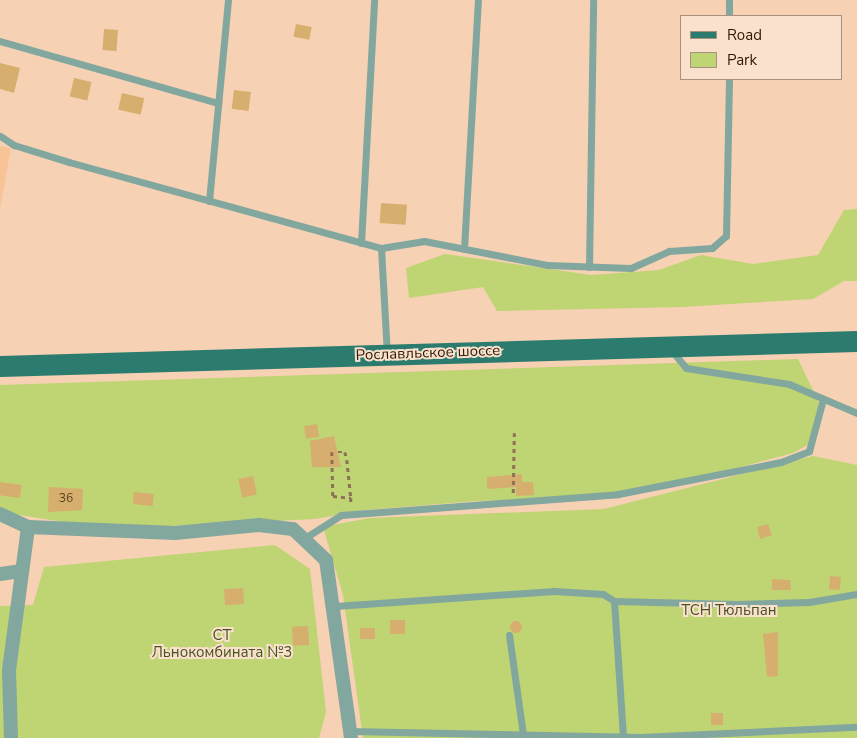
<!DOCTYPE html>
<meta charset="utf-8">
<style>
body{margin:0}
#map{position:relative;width:857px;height:738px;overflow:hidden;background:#f6d1b4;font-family:"Nunito Sans",sans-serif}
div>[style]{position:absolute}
.built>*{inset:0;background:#f9c398;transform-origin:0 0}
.green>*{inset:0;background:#bfd473}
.building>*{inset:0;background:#d6af6e;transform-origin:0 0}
.round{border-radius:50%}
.path>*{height:2.5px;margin-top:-1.25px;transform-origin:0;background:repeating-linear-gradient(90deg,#8d7058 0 4px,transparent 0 8px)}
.service>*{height:7px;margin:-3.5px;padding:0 3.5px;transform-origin:3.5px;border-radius:3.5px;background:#82a79f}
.minor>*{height:14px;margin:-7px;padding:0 7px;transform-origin:7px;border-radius:7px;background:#82a79f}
.primary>*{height:21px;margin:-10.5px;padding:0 10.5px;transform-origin:10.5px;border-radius:10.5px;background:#2b7c6e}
span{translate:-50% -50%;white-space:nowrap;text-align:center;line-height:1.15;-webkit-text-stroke:4px #fae1ce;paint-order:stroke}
.number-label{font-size:12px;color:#593e1f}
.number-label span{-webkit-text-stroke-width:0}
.street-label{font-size:15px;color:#2f1805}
.park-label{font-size:15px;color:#495321}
.legend{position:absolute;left:680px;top:15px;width:162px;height:65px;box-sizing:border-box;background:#fae1ce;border:1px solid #a9917e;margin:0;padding:6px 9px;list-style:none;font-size:15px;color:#2f1805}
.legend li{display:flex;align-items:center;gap:10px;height:25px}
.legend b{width:25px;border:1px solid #a9917e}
</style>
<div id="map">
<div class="built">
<div style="left:0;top:146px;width:11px;height:119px;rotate:10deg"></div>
</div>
<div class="green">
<div style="clip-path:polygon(857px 209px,857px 281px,844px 281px,813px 299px,682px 307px,497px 311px,483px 287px,409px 298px,406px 268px,445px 254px,591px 275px,659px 270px,701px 255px,753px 264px,818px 255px,844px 210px)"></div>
<div style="clip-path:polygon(798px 359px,822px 409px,809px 444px,793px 453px,726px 471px,602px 497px,477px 501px,365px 510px,315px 519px,108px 529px,7px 513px,0 509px,0 385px)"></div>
<div style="clip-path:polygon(813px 456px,857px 465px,857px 738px,363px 738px,343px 595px,323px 527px,369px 518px,604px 509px)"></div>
<div style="clip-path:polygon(275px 545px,310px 569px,326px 712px,319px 738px,0 738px,0 606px,33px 605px,44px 567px)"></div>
</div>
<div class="building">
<div style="left:296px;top:24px;width:16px;height:13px;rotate:11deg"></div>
<div style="left:104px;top:29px;width:14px;height:21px;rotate:4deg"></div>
<div style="clip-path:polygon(0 63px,20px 68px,14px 93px,0 89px)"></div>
<div style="left:74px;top:78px;width:18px;height:19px;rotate:13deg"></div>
<div style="left:234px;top:90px;width:17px;height:19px;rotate:7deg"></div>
<div style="left:122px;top:93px;width:23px;height:17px;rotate:13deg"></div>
<div style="left:381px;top:203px;width:26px;height:20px;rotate:4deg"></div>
<div style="left:317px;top:424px;width:13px;height:13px;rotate:81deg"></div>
<div style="clip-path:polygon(334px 436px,341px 467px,312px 467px,310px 441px)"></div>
<div style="clip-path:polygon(522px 474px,522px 482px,533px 482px,534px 495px,516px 496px,516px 487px,487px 489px,487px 477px)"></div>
<div style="left:253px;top:476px;width:19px;height:15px;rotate:78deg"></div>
<div style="left:0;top:482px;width:22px;height:13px;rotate:8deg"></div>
<div style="clip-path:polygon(49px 487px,83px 489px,82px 510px,48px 512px)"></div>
<div style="left:134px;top:492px;width:20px;height:12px;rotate:6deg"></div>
<div style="clip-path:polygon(768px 524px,772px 535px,760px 539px,757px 527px)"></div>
<div style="left:830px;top:576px;width:11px;height:13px;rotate:5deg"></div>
<div style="clip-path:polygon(772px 579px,790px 580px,791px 590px,772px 590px)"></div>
<div style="left:243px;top:588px;width:16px;height:19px;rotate:86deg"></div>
<div style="left:390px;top:620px;width:15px;height:14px"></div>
<div class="round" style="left:510px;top:621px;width:12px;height:12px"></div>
<div style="left:308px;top:626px;width:19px;height:16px;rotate:87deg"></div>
<div style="left:360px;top:628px;width:15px;height:11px"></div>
<div style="clip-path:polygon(778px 632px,778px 676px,767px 677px,763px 634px)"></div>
<div style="left:723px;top:713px;width:12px;height:12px;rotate:90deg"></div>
</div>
<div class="path">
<div style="left:332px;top:452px;width:44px;rotate:88.7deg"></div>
<div style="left:333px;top:496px;width:18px;rotate:6deg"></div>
<div style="left:351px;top:498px;width:7px;rotate:90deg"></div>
<div style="left:338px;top:452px;width:7px"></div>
<div style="left:345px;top:452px;width:8px;rotate:76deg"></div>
<div style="left:347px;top:460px;width:38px;rotate:84deg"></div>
<div style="left:513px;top:493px;width:60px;rotate:-89deg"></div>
</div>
<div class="service">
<div style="left:729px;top:16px;width:16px;rotate:-90deg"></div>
<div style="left:0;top:41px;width:227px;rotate:15.9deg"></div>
<div style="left:0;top:136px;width:17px;rotate:33deg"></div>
<div style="left:14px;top:145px;width:58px;rotate:17.2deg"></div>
<div style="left:69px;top:162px;width:324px;rotate:15.4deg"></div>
<div style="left:381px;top:248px;width:106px;rotate:86.8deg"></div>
<div style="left:209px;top:201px;width:202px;rotate:-84.6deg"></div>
<div style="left:361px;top:243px;width:243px;rotate:-86.9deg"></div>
<div style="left:381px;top:248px;width:44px;rotate:-9.2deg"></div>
<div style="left:424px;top:241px;width:125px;rotate:11deg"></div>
<div style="left:547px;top:265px;width:84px;rotate:2deg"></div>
<div style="left:631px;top:268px;width:42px;rotate:-24.1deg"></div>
<div style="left:669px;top:251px;width:43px;rotate:-4deg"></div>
<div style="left:712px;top:248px;width:18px;rotate:-41deg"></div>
<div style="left:726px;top:236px;width:157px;rotate:-88.9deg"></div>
<div style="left:464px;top:249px;width:249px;rotate:-86.8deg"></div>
<div style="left:589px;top:267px;width:267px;rotate:-89.1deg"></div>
<div style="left:671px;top:350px;width:23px;rotate:50deg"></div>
<div style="left:686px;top:368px;width:104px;rotate:8.8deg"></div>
<div style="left:789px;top:384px;width:74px;rotate:23.1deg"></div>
<div style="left:303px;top:539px;width:45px;rotate:-32.3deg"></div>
<div style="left:341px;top:515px;width:278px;rotate:-4.3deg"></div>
<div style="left:618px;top:494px;width:166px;rotate:-11.1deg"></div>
<div style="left:781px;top:462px;width:30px;rotate:-21deg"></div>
<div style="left:809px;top:451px;width:54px;rotate:-74.9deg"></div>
<div style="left:614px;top:601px;width:122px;rotate:1.4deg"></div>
<div style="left:736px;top:604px;width:73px;rotate:-1.6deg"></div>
<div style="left:809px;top:602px;width:49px;rotate:-9.5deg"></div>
<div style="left:335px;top:606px;width:220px;rotate:-3.9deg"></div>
<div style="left:554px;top:591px;width:49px;rotate:3.5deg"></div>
<div style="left:603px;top:594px;width:13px;rotate:32deg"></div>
<div style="left:614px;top:601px;width:137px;rotate:86.2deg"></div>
<div style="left:509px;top:635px;width:100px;rotate:82deg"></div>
<div style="left:350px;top:731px;width:291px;rotate:1.2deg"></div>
<div style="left:641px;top:737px;width:216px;rotate:-2.7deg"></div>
</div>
<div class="minor">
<div style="left:0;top:514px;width:31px;rotate:25deg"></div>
<div style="left:28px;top:527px;width:147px;rotate:2.3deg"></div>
<div style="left:175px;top:533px;width:84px;rotate:-5.4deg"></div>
<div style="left:259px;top:525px;width:34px;rotate:7deg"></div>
<div style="left:293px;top:529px;width:45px;rotate:43.2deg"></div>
<div style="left:326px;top:560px;width:180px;rotate:82deg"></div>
<div style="left:0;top:574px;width:22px;rotate:-8deg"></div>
<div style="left:11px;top:738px;width:68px;rotate:-91.7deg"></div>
<div style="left:9px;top:670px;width:144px;rotate:-82.4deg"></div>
</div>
<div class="primary">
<div style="left:0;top:366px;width:857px;rotate:-1.67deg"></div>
</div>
<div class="number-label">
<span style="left:66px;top:499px">36</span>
</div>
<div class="street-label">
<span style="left:428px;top:353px;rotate:-2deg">Рославльское шоссе</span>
</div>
<div class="park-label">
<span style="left:729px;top:611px">ТСН Тюльпан</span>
<span style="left:222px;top:644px">СТ<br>Льнокомбината №3</span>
</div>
<ul class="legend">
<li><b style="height:6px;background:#2b7c6e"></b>Road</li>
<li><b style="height:14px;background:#bfd473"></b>Park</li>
</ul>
</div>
